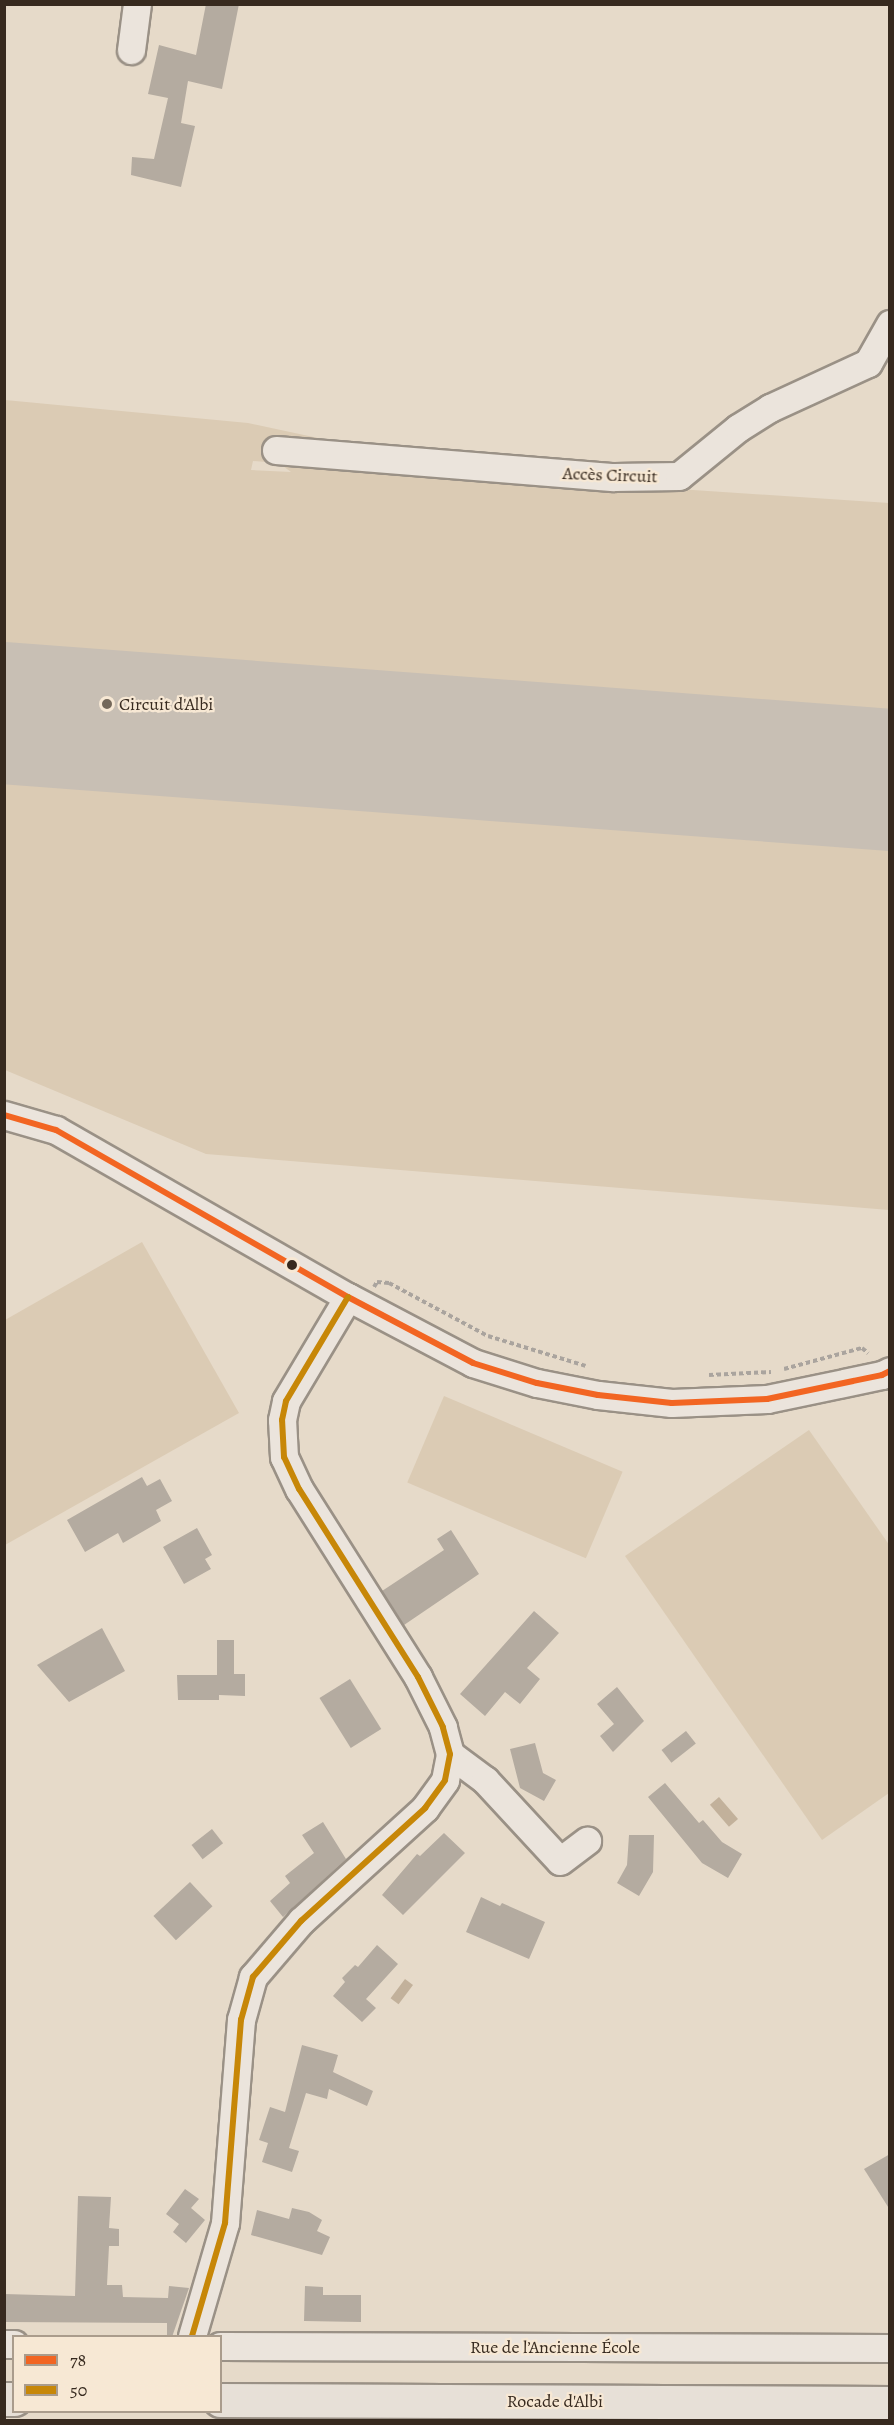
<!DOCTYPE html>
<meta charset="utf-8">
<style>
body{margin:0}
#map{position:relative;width:894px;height:2425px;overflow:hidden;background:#e6dac9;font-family:Alegreya,serif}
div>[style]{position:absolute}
.green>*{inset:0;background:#dbcbb4;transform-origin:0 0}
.water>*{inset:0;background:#c2b19b;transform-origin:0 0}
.runway>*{height:142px;margin:-71px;padding:0 71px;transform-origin:71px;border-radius:71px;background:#c8bfb4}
.building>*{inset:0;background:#b4aba0;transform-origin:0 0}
.path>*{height:4px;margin-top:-2px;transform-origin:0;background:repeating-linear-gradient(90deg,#aaa49e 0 4.5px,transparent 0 7.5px)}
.roads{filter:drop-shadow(2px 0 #9a9186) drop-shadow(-2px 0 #9a9186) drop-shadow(0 2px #9a9186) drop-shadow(0 -2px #9a9186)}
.minor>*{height:27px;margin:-13.5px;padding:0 13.5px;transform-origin:13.5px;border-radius:13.5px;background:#ebe4dc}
.highway>*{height:33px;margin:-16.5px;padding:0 16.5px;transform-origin:16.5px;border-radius:16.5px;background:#e7e0d7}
.bus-1>*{height:6px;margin:-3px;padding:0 3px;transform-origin:3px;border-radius:3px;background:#f26522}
.bus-2>*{height:6px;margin:-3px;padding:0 3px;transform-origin:3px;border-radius:3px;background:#c78708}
.dots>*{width:16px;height:16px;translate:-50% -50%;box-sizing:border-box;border:3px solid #f7e8d4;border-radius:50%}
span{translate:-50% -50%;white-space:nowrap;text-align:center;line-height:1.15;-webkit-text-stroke:4.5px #f7e8d4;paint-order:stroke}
.street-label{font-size:18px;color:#372a1f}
.poi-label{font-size:18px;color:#372a1f}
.left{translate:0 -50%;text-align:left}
.frame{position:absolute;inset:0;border:6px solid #372a1f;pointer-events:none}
.legend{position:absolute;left:12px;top:2335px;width:210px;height:78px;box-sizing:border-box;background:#f7e8d4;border:2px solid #aa9c8c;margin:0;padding:8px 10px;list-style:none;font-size:18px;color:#372a1f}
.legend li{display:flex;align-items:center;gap:12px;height:30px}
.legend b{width:30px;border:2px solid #aa9c8c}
</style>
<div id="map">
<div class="green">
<div style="clip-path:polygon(evenodd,5px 400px,248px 423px,397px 455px,603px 484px,889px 503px,889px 731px,212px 680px,206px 777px,889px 832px,889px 1210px,206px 1154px,5px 1070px,5px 400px,253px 461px,279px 463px,291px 472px,251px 470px,253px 461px)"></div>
<div style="clip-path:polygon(142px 1242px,239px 1413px,5px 1545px,5px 1320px)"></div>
<div style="left:444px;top:1396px;width:194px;height:94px;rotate:23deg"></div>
<div style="clip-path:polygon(809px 1430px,890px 1546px,889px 1793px,822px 1840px,625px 1556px)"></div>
</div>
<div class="water">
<div style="left:719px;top:1797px;width:29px;height:12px;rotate:49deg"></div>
<div style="left:405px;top:1979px;width:10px;height:24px;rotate:37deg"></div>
</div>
<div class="runway">
<div style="left:4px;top:713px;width:889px;rotate:4.32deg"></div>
</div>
<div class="building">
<div style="clip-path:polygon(206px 4px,239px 4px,222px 89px,188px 81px,181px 123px,195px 126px,181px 187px,131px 175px,132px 157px,154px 159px,168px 98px,148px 94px,159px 45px,196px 55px)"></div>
<div style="clip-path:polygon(142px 1477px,147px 1486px,160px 1479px,172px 1501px,156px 1510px,161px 1521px,123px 1543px,118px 1533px,85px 1552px,67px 1520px)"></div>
<div style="clip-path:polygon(197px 1528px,212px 1555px,205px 1559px,211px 1569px,184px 1584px,163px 1547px)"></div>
<div style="clip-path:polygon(451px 1530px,479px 1574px,404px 1625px,382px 1591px,444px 1550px,437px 1539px)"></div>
<div style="clip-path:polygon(534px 1611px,559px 1633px,527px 1668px,540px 1679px,520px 1704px,505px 1692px,485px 1716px,460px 1694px)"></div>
<div style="clip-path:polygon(102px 1628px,125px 1671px,69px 1702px,37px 1665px)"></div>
<div style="clip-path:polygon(217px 1640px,234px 1640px,234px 1674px,245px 1674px,245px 1696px,219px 1695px,219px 1700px,178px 1700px,177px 1675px,217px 1675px)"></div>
<div style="left:350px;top:1679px;width:59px;height:36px;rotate:58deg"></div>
<div style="clip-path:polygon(617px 1687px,644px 1721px,613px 1752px,600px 1736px,614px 1724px,597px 1704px)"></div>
<div style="left:686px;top:1731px;width:16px;height:31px;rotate:52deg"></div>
<div style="clip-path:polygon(535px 1743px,543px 1773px,556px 1780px,544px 1801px,520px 1788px,510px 1749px)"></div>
<div style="clip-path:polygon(665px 1783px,699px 1823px,703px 1820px,722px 1842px,742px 1854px,728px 1878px,702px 1863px,648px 1797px)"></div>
<div style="clip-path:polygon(323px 1822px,346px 1859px,283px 1917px,270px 1901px,290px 1883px,285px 1876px,314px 1853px,302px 1835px)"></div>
<div style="left:212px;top:1829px;width:18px;height:26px;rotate:52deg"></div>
<div style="clip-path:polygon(444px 1833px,465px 1853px,403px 1915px,382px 1895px,417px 1854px,420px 1856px)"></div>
<div style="clip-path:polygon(629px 1835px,654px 1835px,653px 1872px,639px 1896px,617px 1883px,627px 1865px)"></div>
<div style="left:190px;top:1882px;width:33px;height:50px;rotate:47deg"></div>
<div style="clip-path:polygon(481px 1897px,500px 1906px,502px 1903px,545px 1922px,529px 1959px,466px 1932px)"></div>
<div style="clip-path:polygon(377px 1945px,398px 1964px,366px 1999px,376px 2008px,362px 2022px,333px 1996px,345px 1982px,342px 1978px,355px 1965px,358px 1967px)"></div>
<div style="clip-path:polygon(302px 2045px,338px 2055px,333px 2072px,373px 2091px,367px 2106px,329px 2089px,327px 2099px,306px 2093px,289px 2148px,299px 2151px,292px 2172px,262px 2162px,268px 2143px,259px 2140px,270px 2107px,285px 2112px)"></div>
<div style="clip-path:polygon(890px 2154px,890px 2210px,864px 2169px)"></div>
<div style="clip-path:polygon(185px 2189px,199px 2199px,191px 2208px,205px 2220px,186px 2243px,173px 2232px,179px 2224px,166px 2214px)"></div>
<div style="clip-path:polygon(78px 2196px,111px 2197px,109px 2228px,119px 2229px,119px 2246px,109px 2246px,107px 2285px,122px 2285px,123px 2297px,168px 2298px,169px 2286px,189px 2288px,172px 2337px,167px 2337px,167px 2323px,4px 2322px,4px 2294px,75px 2296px)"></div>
<div style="clip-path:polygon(292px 2208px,309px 2212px,322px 2220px,317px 2231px,330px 2237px,322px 2255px,251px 2235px,257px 2210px,289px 2219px)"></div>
<div style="clip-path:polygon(305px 2286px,323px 2287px,323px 2295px,361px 2295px,361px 2322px,304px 2321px)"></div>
</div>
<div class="path">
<div style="left:374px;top:1287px;width:6px;rotate:-59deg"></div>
<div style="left:377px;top:1282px;width:12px;rotate:5deg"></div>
<div style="left:389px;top:1283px;width:112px;rotate:28.2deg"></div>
<div style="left:488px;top:1336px;width:102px;rotate:17deg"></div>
<div style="left:784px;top:1369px;width:81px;rotate:-15.1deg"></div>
<div style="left:862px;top:1348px;width:8px;rotate:40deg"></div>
<div style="left:709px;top:1375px;width:62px;rotate:-2.8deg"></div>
</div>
<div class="roads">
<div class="minor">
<div style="left:131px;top:50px;width:46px;rotate:-82.6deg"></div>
<div style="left:276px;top:450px;width:339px;rotate:4.6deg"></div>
<div style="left:614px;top:477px;width:65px;rotate:-0.9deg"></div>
<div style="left:679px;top:476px;width:76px;rotate:-39.1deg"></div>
<div style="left:738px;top:428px;width:38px;rotate:-32deg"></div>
<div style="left:770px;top:408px;width:108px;rotate:-24.7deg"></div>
<div style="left:868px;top:363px;width:45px;rotate:-60.6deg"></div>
<div style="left:4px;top:1115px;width:54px;rotate:16.1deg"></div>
<div style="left:56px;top:1130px;width:336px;rotate:29.8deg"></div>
<div style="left:348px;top:1297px;width:141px;rotate:27.8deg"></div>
<div style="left:473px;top:1363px;width:67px;rotate:17.4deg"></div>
<div style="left:537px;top:1383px;width:62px;rotate:11.1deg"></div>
<div style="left:598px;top:1395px;width:74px;rotate:6.2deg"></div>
<div style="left:672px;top:1403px;width:95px;rotate:-2.4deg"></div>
<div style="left:767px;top:1399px;width:117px;rotate:-11.8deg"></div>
<div style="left:882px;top:1375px;width:9px;rotate:-27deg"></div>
<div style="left:450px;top:1754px;width:44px;rotate:36.6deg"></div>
<div style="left:485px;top:1780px;width:110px;rotate:47.2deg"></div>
<div style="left:560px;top:1861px;width:34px;rotate:-37deg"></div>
<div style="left:192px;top:2336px;width:118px;rotate:-73.7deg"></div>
<div style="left:225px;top:2223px;width:204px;rotate:-85.5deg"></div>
<div style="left:241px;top:2020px;width:45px;rotate:-74.4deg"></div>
<div style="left:253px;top:1977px;width:74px;rotate:-49.4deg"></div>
<div style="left:301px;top:1921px;width:168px;rotate:-42.3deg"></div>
<div style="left:425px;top:1808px;width:34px;rotate:-54deg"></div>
<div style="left:445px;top:1780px;width:26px;rotate:-79deg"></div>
<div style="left:450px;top:1754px;width:28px;rotate:-105deg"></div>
<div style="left:443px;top:1727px;width:56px;rotate:-116.6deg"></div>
<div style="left:418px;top:1677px;width:222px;rotate:-122.3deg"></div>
<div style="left:299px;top:1489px;width:35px;rotate:-115deg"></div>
<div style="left:284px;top:1457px;width:37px;rotate:-93deg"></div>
<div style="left:282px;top:1420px;width:19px;rotate:-78deg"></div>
<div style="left:286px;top:1401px;width:121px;rotate:-59.2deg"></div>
<div style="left:4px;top:2344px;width:10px"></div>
<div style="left:220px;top:2346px;width:670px;rotate:0.17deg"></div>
</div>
<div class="highway">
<div style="left:4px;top:2399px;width:10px"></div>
<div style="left:220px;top:2400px;width:670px;rotate:0.26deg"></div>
</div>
</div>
<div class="bus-1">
<div style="left:4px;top:1115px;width:54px;rotate:16.1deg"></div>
<div style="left:56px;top:1130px;width:336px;rotate:29.8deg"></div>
<div style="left:348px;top:1297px;width:141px;rotate:27.8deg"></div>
<div style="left:473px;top:1363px;width:67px;rotate:17.4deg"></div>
<div style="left:537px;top:1383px;width:62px;rotate:11.1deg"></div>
<div style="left:598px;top:1395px;width:74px;rotate:6.2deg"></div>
<div style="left:672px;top:1403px;width:95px;rotate:-2.4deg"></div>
<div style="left:767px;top:1399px;width:117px;rotate:-11.8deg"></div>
<div style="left:882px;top:1375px;width:9px;rotate:-27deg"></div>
</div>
<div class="bus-2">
<div style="left:192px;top:2336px;width:118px;rotate:-73.7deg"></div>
<div style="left:225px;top:2223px;width:204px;rotate:-85.5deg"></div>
<div style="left:241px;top:2020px;width:45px;rotate:-74.4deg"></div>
<div style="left:253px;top:1977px;width:74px;rotate:-49.4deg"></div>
<div style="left:301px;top:1921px;width:168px;rotate:-42.3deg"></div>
<div style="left:425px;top:1808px;width:34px;rotate:-54deg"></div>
<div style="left:445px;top:1780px;width:26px;rotate:-79deg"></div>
<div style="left:450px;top:1754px;width:28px;rotate:-105deg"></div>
<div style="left:443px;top:1727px;width:56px;rotate:-116.6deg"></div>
<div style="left:418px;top:1677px;width:222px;rotate:-122.3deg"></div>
<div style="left:299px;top:1489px;width:35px;rotate:-115deg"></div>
<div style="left:284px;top:1457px;width:37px;rotate:-93deg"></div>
<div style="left:282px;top:1420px;width:19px;rotate:-78deg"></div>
<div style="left:286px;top:1401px;width:121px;rotate:-59.2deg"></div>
</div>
<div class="dots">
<div style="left:107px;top:704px;background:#74685a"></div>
<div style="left:292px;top:1265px;background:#372a1f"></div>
</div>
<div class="street-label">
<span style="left:610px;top:475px;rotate:2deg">Accès Circuit</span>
<span style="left:555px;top:2347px">Rue de l’Ancienne École</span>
<span style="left:555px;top:2401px">Rocade d'Albi</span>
</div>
<div class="poi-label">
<span class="left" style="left:119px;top:704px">Circuit d'Albi</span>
</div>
<div class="frame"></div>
<ul class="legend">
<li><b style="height:8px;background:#f26522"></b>78</li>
<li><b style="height:8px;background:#c78708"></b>50</li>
</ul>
</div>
